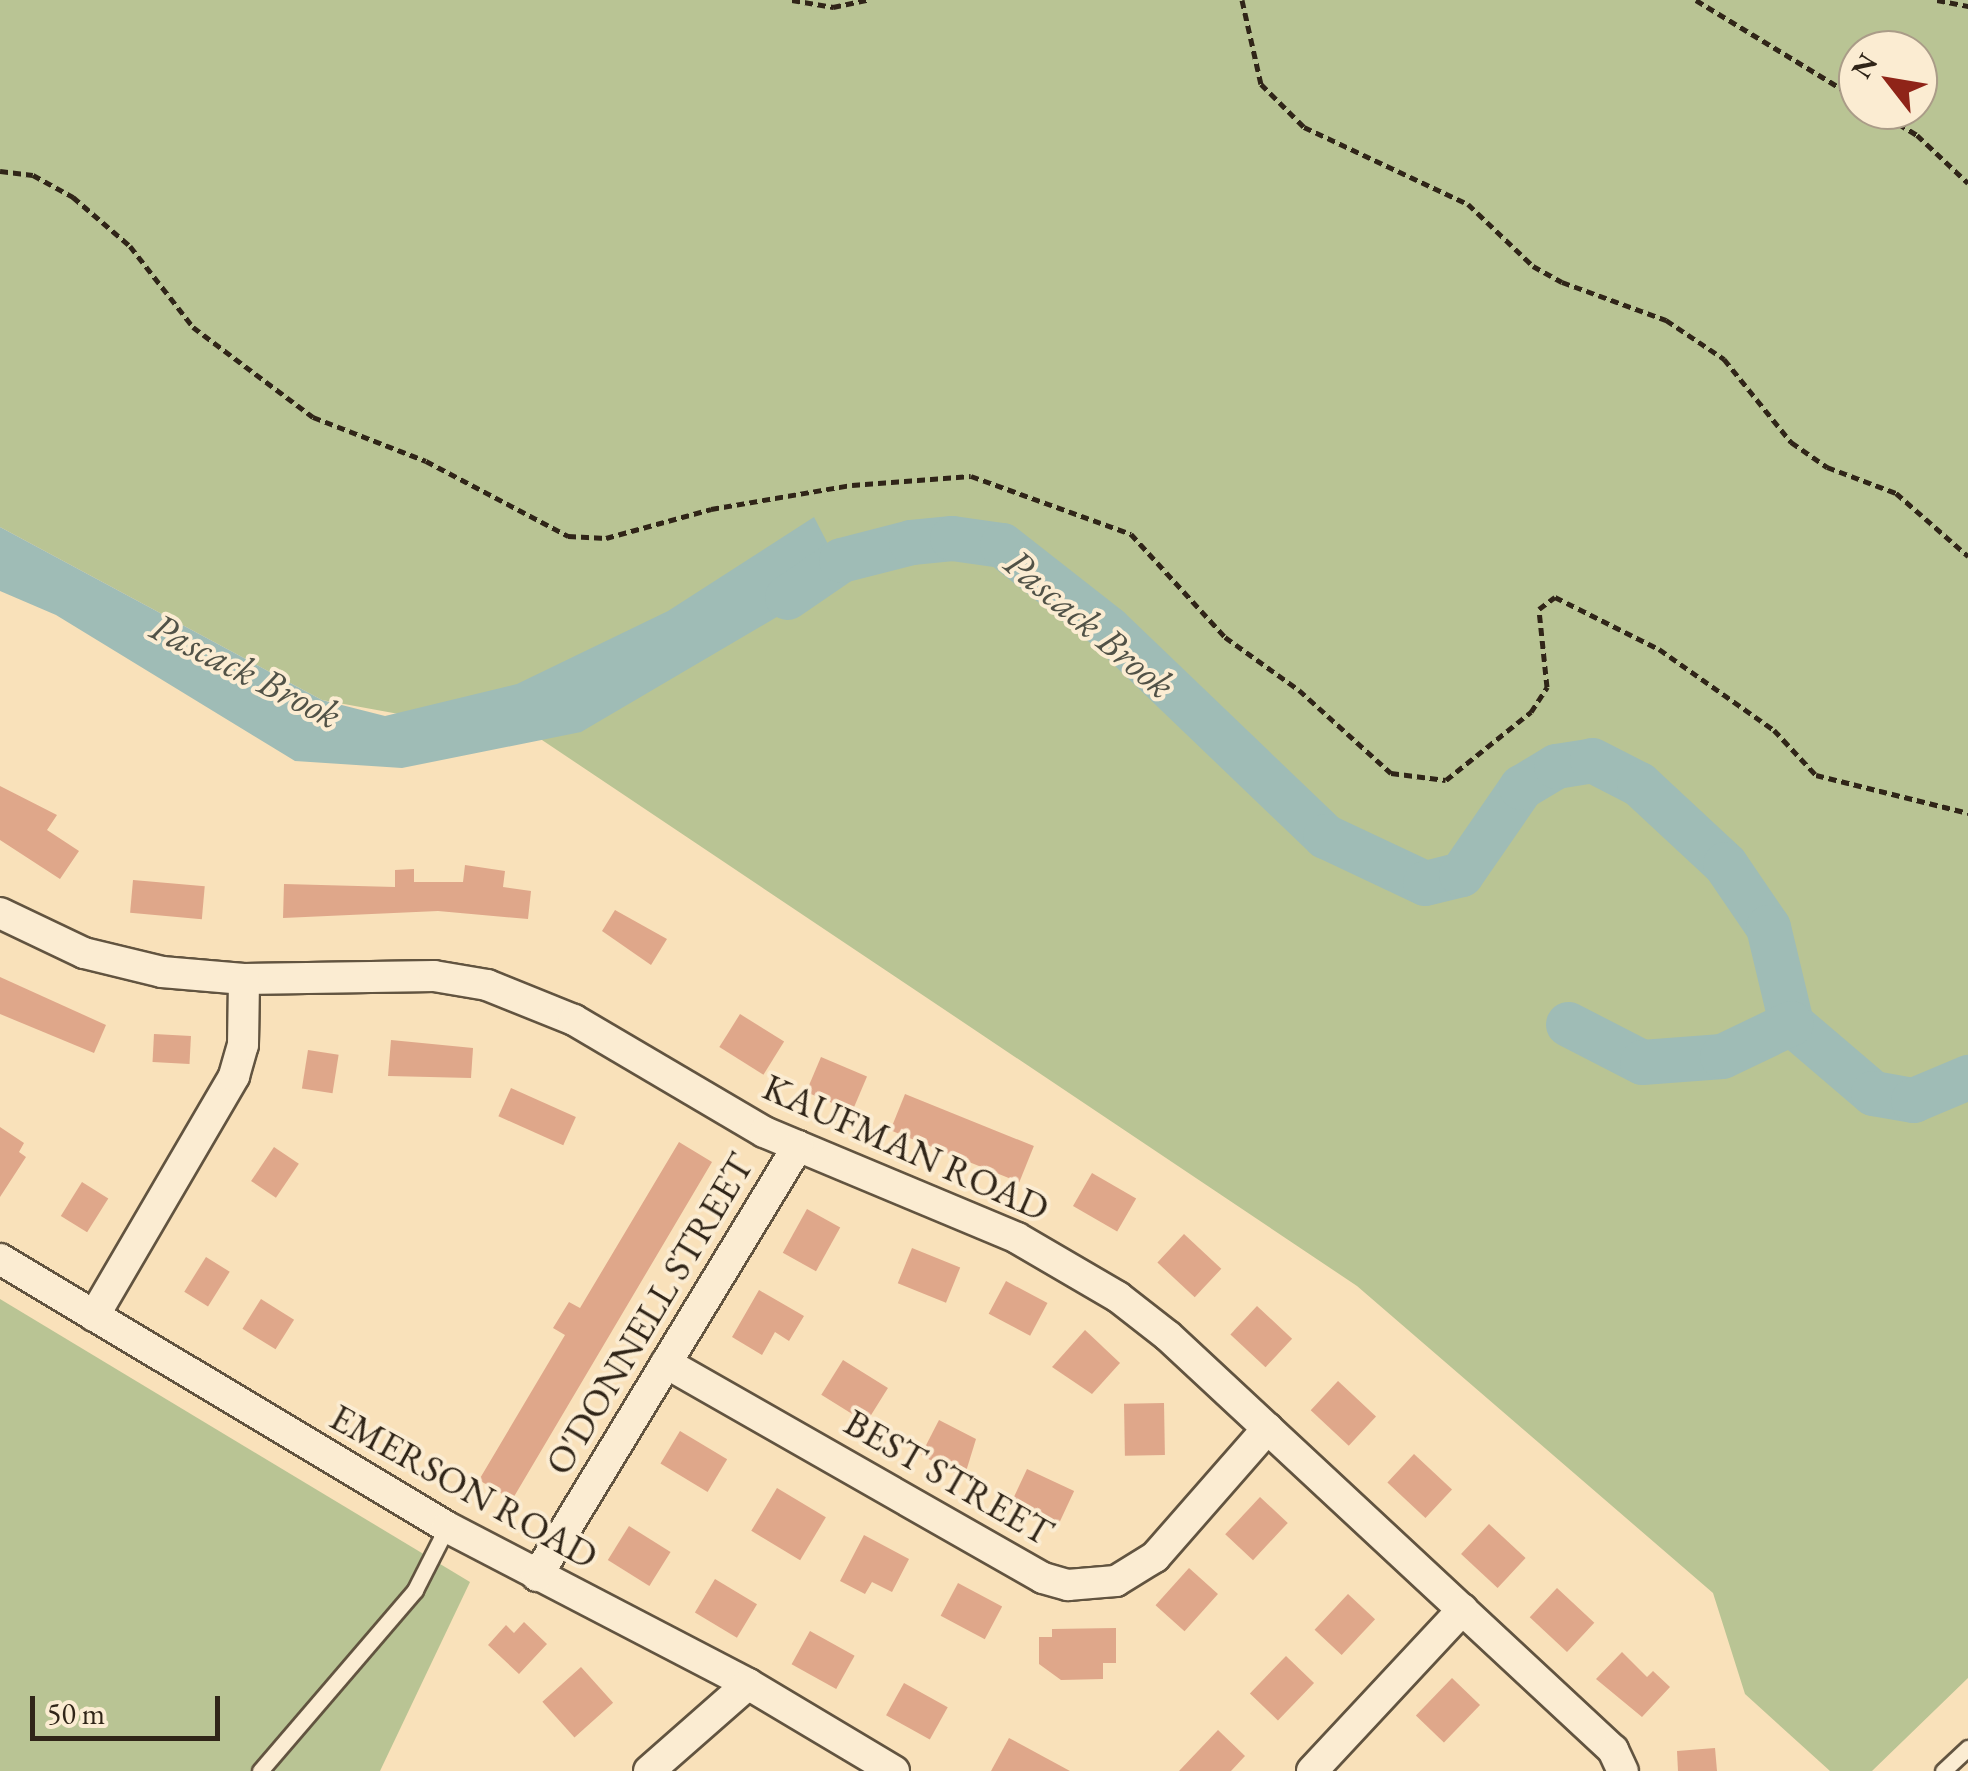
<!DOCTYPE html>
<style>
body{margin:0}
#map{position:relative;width:1968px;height:1771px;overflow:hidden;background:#f9e1ba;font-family:"EB Garamond",serif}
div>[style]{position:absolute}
.green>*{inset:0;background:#b9c494}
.water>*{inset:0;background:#9fbcb6}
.river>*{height:45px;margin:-22.5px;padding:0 22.5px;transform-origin:22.5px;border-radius:22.5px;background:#9fbcb6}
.building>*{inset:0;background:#dfa78a;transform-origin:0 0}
.path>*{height:5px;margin-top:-2.5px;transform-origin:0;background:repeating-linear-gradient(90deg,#302518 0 8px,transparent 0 13px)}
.roads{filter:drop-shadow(2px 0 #625440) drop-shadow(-2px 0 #625440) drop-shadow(0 2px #625440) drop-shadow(0 -2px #625440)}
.service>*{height:15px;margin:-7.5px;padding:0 7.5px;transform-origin:7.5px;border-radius:7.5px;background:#fbecd2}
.minor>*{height:30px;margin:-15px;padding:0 15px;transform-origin:15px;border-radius:15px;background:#fbecd2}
span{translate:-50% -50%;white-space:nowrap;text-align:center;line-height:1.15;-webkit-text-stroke:8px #fbecd2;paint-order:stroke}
.street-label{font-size:38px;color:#302518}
.water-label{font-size:40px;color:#515247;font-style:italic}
.north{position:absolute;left:1838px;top:30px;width:100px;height:100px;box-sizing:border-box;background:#fbecd2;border:2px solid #aa9c88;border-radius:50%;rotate:301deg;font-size:28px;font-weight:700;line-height:40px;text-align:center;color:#302518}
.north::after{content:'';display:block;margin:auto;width:35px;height:45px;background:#8f2418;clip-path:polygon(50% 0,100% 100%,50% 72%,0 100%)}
.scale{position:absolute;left:30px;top:1696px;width:190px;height:45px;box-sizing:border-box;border:5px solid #302518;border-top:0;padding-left:12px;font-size:30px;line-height:35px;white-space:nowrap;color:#302518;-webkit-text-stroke:8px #fbecd2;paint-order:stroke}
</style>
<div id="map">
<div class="green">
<div style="clip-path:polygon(evenodd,0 0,1968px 0,1968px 1678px,1872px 1771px,1830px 1771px,1745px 1694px,1713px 1593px,1357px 1286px,542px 740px,322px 700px,0 527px,0 0,1858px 50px,1918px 50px,1918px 110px,1858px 110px,1858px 50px)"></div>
<div style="clip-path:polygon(0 1299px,470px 1582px,380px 1771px,0 1771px)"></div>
</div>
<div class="water">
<div style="clip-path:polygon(814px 517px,845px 577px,581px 732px,402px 768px,295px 761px,56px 615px,0 591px,0 527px,322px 700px,385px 716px,517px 684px,668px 611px)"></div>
</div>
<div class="river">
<div style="left:787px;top:597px;width:65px;rotate:-34.4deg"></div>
<div style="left:841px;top:560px;width:72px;rotate:-14.4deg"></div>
<div style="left:911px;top:542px;width:41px;rotate:-5.6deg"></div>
<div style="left:952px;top:538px;width:50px;rotate:8deg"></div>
<div style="left:1002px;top:545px;width:135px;rotate:38.1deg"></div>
<div style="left:1108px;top:628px;width:301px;rotate:43.8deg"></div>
<div style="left:1325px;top:836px;width:110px;rotate:25.2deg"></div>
<div style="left:1425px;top:883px;width:37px;rotate:-14deg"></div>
<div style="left:1461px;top:874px;width:106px;rotate:-55.4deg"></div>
<div style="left:1521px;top:787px;width:41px;rotate:-31deg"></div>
<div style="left:1556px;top:766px;width:36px;rotate:-9deg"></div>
<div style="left:1592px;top:760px;width:53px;rotate:27.1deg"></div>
<div style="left:1639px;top:784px;width:117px;rotate:42.9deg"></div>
<div style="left:1725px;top:864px;width:76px;rotate:55.7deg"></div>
<div style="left:1768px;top:927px;width:99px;rotate:76.5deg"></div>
<div style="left:1791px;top:1023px;width:108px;rotate:40.5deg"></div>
<div style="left:1873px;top:1093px;width:41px;rotate:9.9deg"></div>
<div style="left:1913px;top:1100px;width:60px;rotate:-22.7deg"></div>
<div style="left:1568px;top:1024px;width:83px;rotate:27.2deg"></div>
<div style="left:1642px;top:1062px;width:80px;rotate:-4.3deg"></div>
<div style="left:1722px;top:1056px;width:76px;rotate:-25.6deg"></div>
</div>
<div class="building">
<div style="clip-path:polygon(0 786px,57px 815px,47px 830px,79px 851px,60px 879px,0 840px)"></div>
<div style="clip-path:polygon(465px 865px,505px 871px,503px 887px,531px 891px,528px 919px,438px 911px,283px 918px,284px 884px,395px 887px,395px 870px,414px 869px,414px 882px,463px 882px)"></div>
<div style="left:133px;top:880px;width:72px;height:33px;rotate:5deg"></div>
<div style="clip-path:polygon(615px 910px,667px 939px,651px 965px,602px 931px)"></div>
<div style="clip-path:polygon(0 977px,106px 1025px,94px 1053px,0 1014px)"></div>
<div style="left:740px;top:1014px;width:52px;height:39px;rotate:32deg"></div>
<div style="left:154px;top:1034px;width:37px;height:28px;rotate:3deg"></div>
<div style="clip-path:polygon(391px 1040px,473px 1048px,471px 1078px,388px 1076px)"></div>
<div style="left:308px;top:1050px;width:31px;height:39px;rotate:9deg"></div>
<div style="left:821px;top:1057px;width:50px;height:38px;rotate:23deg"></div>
<div style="left:511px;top:1088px;width:71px;height:31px;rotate:24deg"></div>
<div style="left:905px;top:1094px;width:139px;height:39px;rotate:22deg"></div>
<div style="clip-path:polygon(0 1127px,24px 1143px,19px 1152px,26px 1157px,0 1197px)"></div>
<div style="clip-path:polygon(679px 1142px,712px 1162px,512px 1500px,479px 1480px,565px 1335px,553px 1328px,569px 1302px,580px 1308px)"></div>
<div style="left:274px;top:1147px;width:30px;height:41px;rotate:34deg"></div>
<div style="left:1092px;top:1173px;width:51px;height:38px;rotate:30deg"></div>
<div style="left:82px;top:1182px;width:31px;height:40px;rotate:32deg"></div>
<div style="left:807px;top:1209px;width:38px;height:50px;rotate:29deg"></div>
<div style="left:1184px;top:1234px;width:51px;height:39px;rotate:43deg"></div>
<div style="left:912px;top:1248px;width:52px;height:38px;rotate:22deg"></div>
<div style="left:206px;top:1257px;width:28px;height:41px;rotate:32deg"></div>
<div style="left:1006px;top:1281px;width:47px;height:37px;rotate:28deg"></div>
<div style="clip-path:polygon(759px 1290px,804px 1316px,789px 1341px,775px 1332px,762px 1355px,732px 1337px)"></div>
<div style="left:261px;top:1299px;width:39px;height:35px;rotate:32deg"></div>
<div style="left:1257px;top:1306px;width:48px;height:39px;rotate:43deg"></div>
<div style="clip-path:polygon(1085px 1330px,1120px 1363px,1092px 1394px,1052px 1367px)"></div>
<div style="left:843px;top:1360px;width:53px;height:41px;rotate:32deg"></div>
<div style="left:1338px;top:1381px;width:52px;height:40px;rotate:43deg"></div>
<div style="left:1164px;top:1403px;width:52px;height:40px;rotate:89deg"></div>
<div style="clip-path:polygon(939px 1420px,976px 1439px,964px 1478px,921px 1455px)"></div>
<div style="left:680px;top:1431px;width:55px;height:38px;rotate:31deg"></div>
<div style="left:1414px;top:1454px;width:52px;height:39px;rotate:43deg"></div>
<div style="left:1027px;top:1469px;width:52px;height:40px;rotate:25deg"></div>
<div style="left:777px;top:1488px;width:57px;height:50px;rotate:31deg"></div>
<div style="left:1260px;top:1497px;width:38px;height:51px;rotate:43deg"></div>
<div style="left:1489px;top:1524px;width:50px;height:41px;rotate:43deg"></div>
<div style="left:629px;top:1526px;width:49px;height:40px;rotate:32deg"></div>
<div style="clip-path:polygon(864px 1535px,909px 1559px,892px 1592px,872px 1582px,865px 1594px,840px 1581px)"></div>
<div style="left:1189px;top:1568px;width:39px;height:50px;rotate:42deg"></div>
<div style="left:715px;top:1579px;width:49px;height:39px;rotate:31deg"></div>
<div style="left:958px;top:1583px;width:50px;height:37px;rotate:28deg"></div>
<div style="left:1557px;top:1588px;width:51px;height:40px;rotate:43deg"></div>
<div style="left:1348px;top:1594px;width:37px;height:49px;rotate:43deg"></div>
<div style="clip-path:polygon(524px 1622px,547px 1644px,519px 1674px,488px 1645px,506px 1625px,514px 1633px)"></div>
<div style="clip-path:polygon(1116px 1628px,1116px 1663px,1103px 1663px,1103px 1679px,1061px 1680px,1039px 1664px,1039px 1637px,1052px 1637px,1052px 1629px)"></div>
<div style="left:810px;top:1631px;width:51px;height:38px;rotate:29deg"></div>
<div style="clip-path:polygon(1622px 1652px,1647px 1677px,1653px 1671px,1670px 1687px,1642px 1717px,1596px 1679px)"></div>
<div style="left:1286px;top:1656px;width:39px;height:52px;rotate:44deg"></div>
<div style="left:581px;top:1667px;width:48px;height:52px;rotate:48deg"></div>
<div style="left:1452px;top:1678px;width:39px;height:52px;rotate:44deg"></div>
<div style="left:904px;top:1683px;width:50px;height:37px;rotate:29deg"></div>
<div style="clip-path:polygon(1218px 1730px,1245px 1756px,1231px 1771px,1179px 1771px)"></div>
<div style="clip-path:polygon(1009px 1738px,1070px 1771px,991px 1771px)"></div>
<div style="clip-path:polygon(1715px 1748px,1717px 1771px,1678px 1771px,1677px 1751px)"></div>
</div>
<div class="path">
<div style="left:792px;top:0;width:42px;rotate:9.7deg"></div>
<div style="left:833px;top:7px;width:35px;rotate:-12deg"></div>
<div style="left:1242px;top:0;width:86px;rotate:77.3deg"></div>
<div style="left:1261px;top:84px;width:61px;rotate:45deg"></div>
<div style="left:1304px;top:127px;width:181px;rotate:25.2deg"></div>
<div style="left:1468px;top:204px;width:90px;rotate:43.6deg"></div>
<div style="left:1533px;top:266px;width:33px;rotate:29deg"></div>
<div style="left:1562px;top:282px;width:111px;rotate:20.1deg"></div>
<div style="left:1666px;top:320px;width:70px;rotate:33.9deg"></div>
<div style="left:1724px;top:359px;width:107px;rotate:51.1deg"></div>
<div style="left:1791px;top:442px;width:44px;rotate:34.8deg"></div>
<div style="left:1827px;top:467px;width:74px;rotate:20.6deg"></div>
<div style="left:1896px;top:493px;width:96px;rotate:41.2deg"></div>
<div style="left:1696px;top:0;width:190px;rotate:31.4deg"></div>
<div style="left:1937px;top:0;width:32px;rotate:11deg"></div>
<div style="left:1876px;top:110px;width:48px;rotate:31.4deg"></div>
<div style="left:1917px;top:135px;width:70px;rotate:43.3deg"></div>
<div style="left:0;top:171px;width:33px;rotate:7deg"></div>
<div style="left:33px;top:175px;width:46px;rotate:28.8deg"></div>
<div style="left:73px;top:197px;width:75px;rotate:40.7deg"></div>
<div style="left:130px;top:246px;width:103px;rotate:52.1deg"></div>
<div style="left:193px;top:327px;width:150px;rotate:36.9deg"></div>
<div style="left:313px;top:417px;width:121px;rotate:21.3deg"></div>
<div style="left:426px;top:461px;width:161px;rotate:27.8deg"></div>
<div style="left:568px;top:536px;width:38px;rotate:3deg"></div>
<div style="left:606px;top:538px;width:109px;rotate:-15.4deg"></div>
<div style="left:711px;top:509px;width:143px;rotate:-9.7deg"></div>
<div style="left:852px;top:485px;width:119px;rotate:-4.3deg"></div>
<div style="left:971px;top:476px;width:170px;rotate:19.9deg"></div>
<div style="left:1131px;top:534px;width:139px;rotate:47.6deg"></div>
<div style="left:1225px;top:637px;width:91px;rotate:35.6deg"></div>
<div style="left:1299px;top:690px;width:124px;rotate:42.1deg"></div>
<div style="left:1391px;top:773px;width:55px;rotate:7.3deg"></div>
<div style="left:1446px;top:780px;width:109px;rotate:-38.7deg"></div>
<div style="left:1531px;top:712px;width:30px;rotate:-57deg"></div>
<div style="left:1547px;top:687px;width:78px;rotate:-95.9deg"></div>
<div style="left:1539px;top:609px;width:20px;rotate:-37deg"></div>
<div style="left:1555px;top:597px;width:116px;rotate:26.6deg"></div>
<div style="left:1659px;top:649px;width:141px;rotate:35.2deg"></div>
<div style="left:1774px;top:730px;width:62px;rotate:47deg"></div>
<div style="left:1816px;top:775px;width:157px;rotate:14deg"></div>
</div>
<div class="roads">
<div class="service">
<div style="left:260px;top:1771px;width:238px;rotate:-49.4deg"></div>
<div style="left:415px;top:1590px;width:71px;rotate:-63.1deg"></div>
<div style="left:1943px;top:1771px;width:34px;rotate:-43deg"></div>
</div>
<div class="minor">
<div style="left:0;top:913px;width:93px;rotate:25.5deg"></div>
<div style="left:84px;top:953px;width:80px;rotate:13.7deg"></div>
<div style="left:162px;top:972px;width:82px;rotate:4.9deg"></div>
<div style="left:244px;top:979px;width:190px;rotate:-0.9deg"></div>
<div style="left:434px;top:976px;width:54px;rotate:9.6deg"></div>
<div style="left:487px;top:985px;width:94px;rotate:21.9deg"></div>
<div style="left:574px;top:1020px;width:221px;rotate:30.5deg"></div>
<div style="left:764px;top:1132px;width:274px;rotate:22.7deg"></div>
<div style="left:1017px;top:1238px;width:117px;rotate:30.3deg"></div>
<div style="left:1118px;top:1297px;width:63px;rotate:38deg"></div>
<div style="left:1168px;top:1336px;width:608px;rotate:42.93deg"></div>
<div style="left:1613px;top:1750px;width:23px;rotate:65deg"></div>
<div style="left:0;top:1259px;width:521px;rotate:30.94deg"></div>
<div style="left:447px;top:1527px;width:339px;rotate:27.5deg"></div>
<div style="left:748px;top:1684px;width:170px;rotate:30.8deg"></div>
<div style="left:94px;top:1316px;width:278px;rotate:-59.7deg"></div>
<div style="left:234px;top:1076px;width:32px;rotate:-74deg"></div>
<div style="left:243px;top:1045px;width:66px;rotate:-89.1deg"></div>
<div style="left:666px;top:1363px;width:434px;rotate:29.7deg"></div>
<div style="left:1043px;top:1578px;width:26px;rotate:16deg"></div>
<div style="left:1068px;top:1585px;width:48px;rotate:-4.8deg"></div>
<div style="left:1116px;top:1581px;width:46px;rotate:-31.6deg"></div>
<div style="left:1155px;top:1557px;width:171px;rotate:-48.8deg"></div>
<div style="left:537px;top:1576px;width:503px;rotate:-58.74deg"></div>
<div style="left:649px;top:1771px;width:132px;rotate:-41.3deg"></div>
<div style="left:1312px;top:1771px;width:221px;rotate:-47deg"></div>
</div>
</div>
<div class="street-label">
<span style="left:906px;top:1147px;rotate:24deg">KAUFMAN ROAD</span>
<span style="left:649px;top:1314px;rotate:-59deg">O'DONNELL STREET</span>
<span style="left:949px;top:1477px;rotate:30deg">BEST STREET</span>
<span style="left:464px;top:1486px;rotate:29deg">EMERSON ROAD</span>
</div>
<div class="water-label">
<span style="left:1090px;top:623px;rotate:40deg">Pascack Brook</span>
<span style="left:246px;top:670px;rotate:27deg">Pascack Brook</span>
</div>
<div class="north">N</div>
<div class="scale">50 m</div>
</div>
